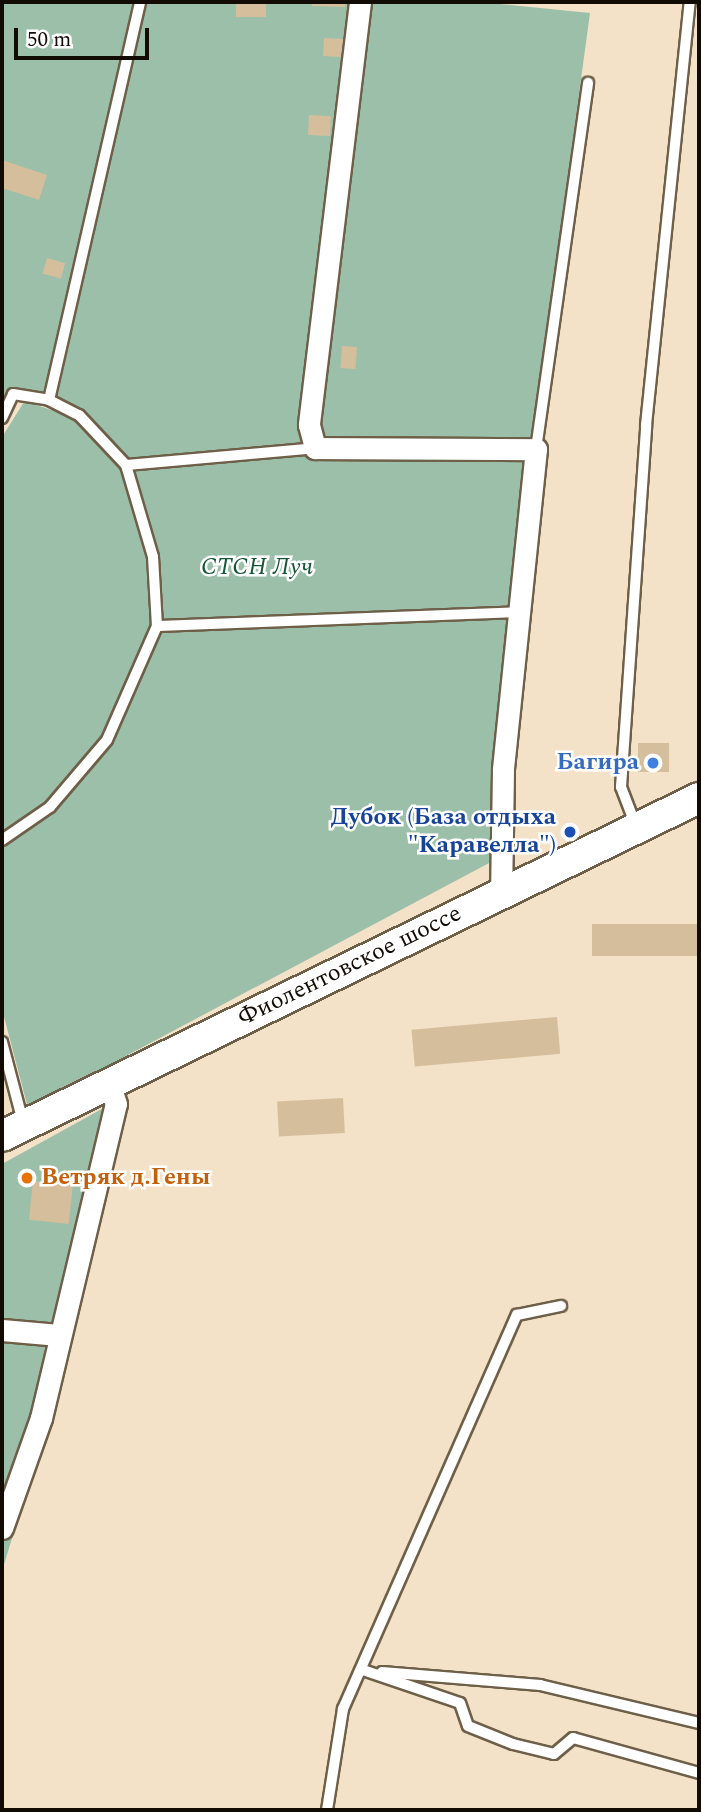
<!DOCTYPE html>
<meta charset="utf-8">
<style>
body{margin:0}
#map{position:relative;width:701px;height:1812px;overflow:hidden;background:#f3e1c8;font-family:Spectral,serif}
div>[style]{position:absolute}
.green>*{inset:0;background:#9cbfaa}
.building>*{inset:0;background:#d5be9c;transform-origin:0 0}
.roads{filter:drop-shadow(2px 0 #6e5f49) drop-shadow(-2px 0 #6e5f49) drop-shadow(0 2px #6e5f49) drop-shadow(0 -2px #6e5f49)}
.lane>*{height:10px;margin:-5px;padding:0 5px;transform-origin:5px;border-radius:5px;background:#fff}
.street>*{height:21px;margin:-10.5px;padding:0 10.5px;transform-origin:10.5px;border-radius:10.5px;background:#fff}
.secondary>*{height:30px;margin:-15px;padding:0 15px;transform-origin:15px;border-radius:15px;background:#fff}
.dots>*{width:19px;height:19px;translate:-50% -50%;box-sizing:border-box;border:4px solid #fff;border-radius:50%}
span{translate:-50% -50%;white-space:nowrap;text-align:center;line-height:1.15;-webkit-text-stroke:5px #fff;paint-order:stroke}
.park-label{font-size:24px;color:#155637;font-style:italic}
.shop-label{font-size:24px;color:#366cbe;font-weight:700}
.right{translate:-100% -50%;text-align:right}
.transit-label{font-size:24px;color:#164399;font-weight:700}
.street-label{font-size:24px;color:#110b04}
.food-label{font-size:24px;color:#c56008;font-weight:700}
.left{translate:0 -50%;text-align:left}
.frame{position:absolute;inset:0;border:4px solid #110b04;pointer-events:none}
.scale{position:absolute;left:14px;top:28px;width:135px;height:32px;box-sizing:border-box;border:4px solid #110b04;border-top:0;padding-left:9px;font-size:21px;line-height:24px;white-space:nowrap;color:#110b04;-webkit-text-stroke:5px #fff;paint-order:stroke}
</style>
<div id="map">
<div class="green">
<div style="clip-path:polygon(2px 2px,146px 2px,48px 405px,28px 402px,51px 410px,147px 2px,480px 2px,590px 13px,507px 623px,491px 862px,28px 1108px,2px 1009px,2px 437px,24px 402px,17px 401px,2px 426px)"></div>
<div style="clip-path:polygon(120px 1099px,46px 1427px,2px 1571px,2px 1164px)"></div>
</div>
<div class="building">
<div style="left:236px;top:2px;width:30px;height:15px"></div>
<div style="clip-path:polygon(312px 2px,345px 2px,345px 7px,312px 6px)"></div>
<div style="left:324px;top:38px;width:22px;height:18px;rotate:3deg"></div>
<div style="left:309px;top:115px;width:22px;height:20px;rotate:3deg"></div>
<div style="clip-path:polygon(2px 160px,47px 175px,39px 200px,2px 188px)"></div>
<div style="left:47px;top:258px;width:19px;height:16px;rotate:16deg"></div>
<div style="left:342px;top:346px;width:15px;height:22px;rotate:4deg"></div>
<div style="left:638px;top:743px;width:31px;height:29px"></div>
<div style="left:699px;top:924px;width:32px;height:107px;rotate:90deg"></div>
<div style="left:557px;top:1017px;width:37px;height:146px;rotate:85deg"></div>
<div style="left:343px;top:1098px;width:35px;height:66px;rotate:87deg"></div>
<div style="left:33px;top:1181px;width:40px;height:39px;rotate:6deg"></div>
</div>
<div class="roads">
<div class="lane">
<div style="left:49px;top:400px;width:408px;rotate:-77.1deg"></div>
<div style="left:2px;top:418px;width:26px;rotate:-65deg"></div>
<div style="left:13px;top:394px;width:36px;rotate:9deg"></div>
<div style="left:49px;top:400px;width:34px;rotate:27deg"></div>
<div style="left:79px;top:415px;width:69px;rotate:46.8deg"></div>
<div style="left:126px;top:465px;width:96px;rotate:73.6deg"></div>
<div style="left:153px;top:557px;width:69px;rotate:86.7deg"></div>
<div style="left:157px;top:626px;width:124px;rotate:113.7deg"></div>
<div style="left:107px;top:740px;width:88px;rotate:130.4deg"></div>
<div style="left:50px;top:807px;width:58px;rotate:145.5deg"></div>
<div style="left:536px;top:449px;width:370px;rotate:-81.9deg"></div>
<div style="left:126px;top:465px;width:190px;rotate:-5.1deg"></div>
<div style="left:157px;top:626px;width:363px;rotate:-2.2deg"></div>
<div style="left:636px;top:826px;width:42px;rotate:-111deg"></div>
<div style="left:621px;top:787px;width:363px;rotate:-86deg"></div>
<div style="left:646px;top:425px;width:425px;rotate:-84.1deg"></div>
<div style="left:2px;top:1042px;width:83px;rotate:75.3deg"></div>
<div style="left:363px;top:1670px;width:102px;rotate:18.8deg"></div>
<div style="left:460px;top:1703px;width:24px;rotate:71deg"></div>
<div style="left:468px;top:1726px;width:48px;rotate:21.8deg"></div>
<div style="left:513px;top:1744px;width:42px;rotate:13.7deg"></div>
<div style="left:554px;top:1754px;width:25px;rotate:-40deg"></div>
<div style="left:573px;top:1738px;width:131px;rotate:15.5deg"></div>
<div style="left:382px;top:1672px;width:159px;rotate:4.7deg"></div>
<div style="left:540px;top:1685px;width:163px;rotate:13.4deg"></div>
<div style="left:327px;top:1810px;width:102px;rotate:-81deg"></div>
<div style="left:343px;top:1709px;width:431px;rotate:-66.2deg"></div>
<div style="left:517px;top:1315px;width:45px;rotate:-11.6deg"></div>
</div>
<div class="street">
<div style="left:360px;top:2px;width:426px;rotate:96.9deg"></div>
<div style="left:309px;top:425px;width:24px;rotate:75deg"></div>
<div style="left:315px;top:448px;width:221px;rotate:0.3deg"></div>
<div style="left:536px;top:449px;width:323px;rotate:95.9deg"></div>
<div style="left:503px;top:770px;width:123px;rotate:90.9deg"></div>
<div style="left:2px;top:1330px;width:57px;rotate:5deg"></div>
<div style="left:2px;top:1528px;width:117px;rotate:-70.5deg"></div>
<div style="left:41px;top:1418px;width:323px;rotate:-76.6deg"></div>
<div style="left:116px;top:1104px;width:22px;rotate:-108deg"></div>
</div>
<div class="secondary">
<div style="left:2px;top:1136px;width:775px;rotate:-25.87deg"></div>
</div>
</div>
<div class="dots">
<div style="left:653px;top:763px;background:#3f7fe0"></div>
<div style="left:570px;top:832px;background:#1a4fb4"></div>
<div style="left:27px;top:1178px;background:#e8710a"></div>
</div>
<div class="park-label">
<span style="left:257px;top:568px">СТСН Луч</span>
</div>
<div class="shop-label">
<span class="right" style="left:639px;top:763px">Багира</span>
</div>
<div class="transit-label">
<span class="right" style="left:556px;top:832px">Дубок (База отдыха<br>"Каравелла")</span>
</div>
<div class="street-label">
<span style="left:350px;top:966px;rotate:-26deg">Фиолентовское шоссе</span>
</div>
<div class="food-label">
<span class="left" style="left:41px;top:1178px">Ветряк д.Гены</span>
</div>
<div class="frame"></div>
<div class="scale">50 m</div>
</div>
